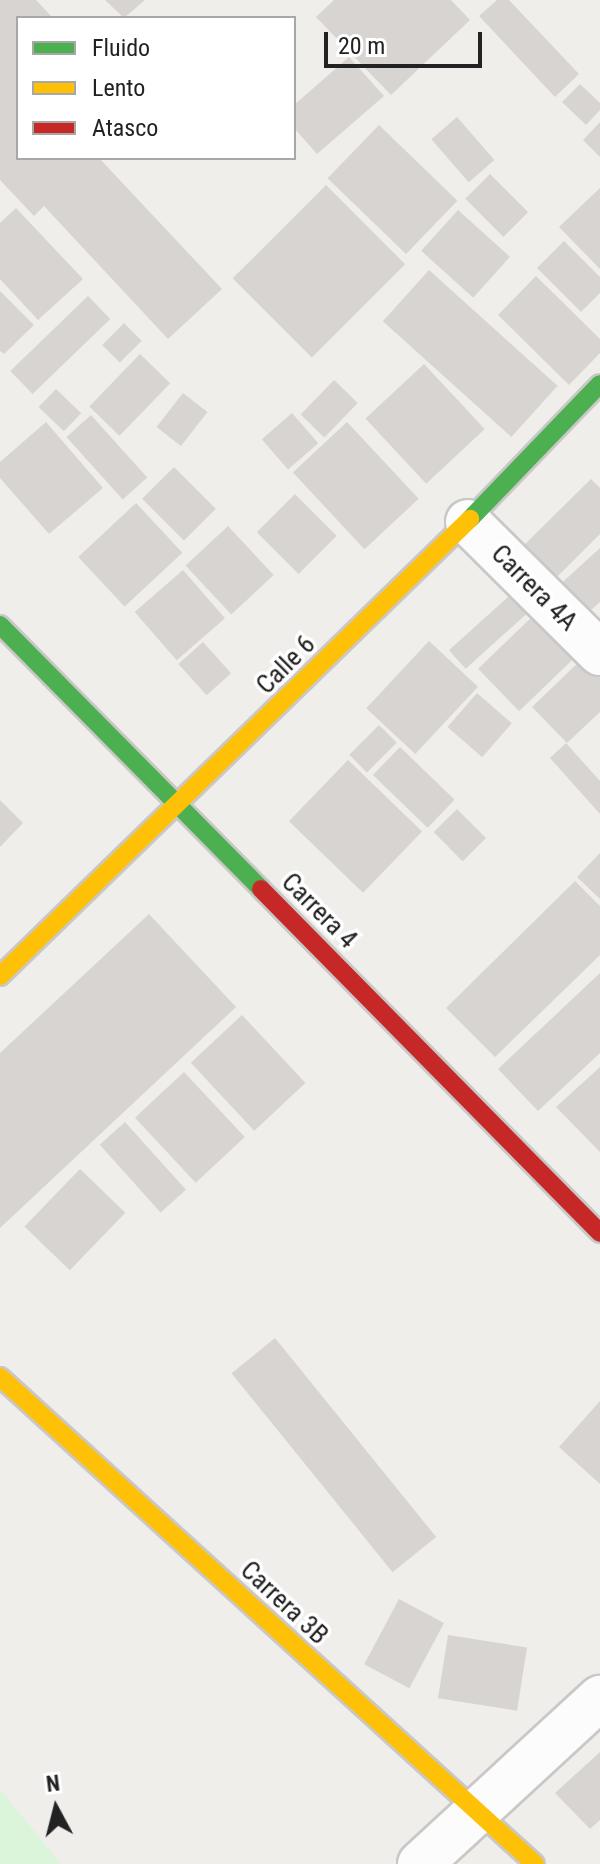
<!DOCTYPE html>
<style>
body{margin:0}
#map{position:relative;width:600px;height:1864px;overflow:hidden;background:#f0eeeb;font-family:"Roboto Condensed",sans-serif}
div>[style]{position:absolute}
.park>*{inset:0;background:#daf5da}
.building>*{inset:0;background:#d7d4d2;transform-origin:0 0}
.roads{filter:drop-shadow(2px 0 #c9c8c7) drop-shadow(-2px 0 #c9c8c7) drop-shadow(0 2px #c9c8c7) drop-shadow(0 -2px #c9c8c7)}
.street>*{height:44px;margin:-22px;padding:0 22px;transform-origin:22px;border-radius:22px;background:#fdfcfc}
.fast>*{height:18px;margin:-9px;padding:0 9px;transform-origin:9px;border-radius:9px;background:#4caf50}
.slow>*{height:18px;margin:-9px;padding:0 9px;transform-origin:9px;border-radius:9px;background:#ffc107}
.jam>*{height:18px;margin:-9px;padding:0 9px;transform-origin:9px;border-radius:9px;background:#c62828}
span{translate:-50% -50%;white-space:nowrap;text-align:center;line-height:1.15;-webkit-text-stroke:7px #fff;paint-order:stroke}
.street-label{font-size:26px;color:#222}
.legend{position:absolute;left:16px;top:16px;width:280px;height:144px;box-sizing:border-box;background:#fff;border:2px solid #a7a7a7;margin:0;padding:10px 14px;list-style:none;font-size:24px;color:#222}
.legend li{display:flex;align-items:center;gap:16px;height:40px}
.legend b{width:40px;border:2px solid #a7a7a7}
.north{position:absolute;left:16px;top:1768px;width:80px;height:80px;-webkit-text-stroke:6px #fff;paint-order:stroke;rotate:353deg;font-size:22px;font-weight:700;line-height:32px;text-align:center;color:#222}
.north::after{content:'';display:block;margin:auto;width:28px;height:36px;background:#222;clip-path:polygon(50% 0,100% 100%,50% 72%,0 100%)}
.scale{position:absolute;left:324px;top:32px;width:158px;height:36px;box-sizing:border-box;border:4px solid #222;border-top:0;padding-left:10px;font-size:24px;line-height:28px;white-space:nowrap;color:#222;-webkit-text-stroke:6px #fff;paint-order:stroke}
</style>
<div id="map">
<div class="park">
<div style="clip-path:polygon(0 1789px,61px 1864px,0 1864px)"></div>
</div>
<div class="building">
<div style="clip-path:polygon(0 0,36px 0,53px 18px,18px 18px,18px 158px,99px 158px,222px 289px,168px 339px,44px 206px,34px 216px,0 180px)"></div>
<div style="clip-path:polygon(105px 0,145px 0,124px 18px)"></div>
<div style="clip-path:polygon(334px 0,451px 0,470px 20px,391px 95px,316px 17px)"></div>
<div style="clip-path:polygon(497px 0,509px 0,579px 74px,555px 97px,479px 16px)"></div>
<div style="clip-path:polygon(349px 57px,384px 96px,317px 154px,294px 128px,294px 105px)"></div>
<div style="clip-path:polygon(580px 84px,600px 103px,600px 110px,586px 125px,562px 102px)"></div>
<div style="left:457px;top:117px;width:57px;height:34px;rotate:49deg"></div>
<div style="clip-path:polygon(600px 122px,600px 157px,583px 140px)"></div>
<div style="left:379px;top:125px;width:109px;height:74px;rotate:44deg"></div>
<div style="left:490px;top:174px;width:54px;height:35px;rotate:45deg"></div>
<div style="left:326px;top:185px;width:112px;height:132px;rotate:45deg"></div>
<div style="clip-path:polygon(600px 188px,600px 269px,559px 227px)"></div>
<div style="clip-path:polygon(16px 208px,83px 279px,38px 320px,0 279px,0 223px)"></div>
<div style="left:458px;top:210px;width:70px;height:55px;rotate:42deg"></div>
<div style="clip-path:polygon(564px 241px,600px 277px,600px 293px,581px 312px,537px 268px)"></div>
<div style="left:429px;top:270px;width:173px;height:69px;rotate:42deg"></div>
<div style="clip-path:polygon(536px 276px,600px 339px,600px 353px,569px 385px,498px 315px)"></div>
<div style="clip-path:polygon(0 291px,34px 325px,4px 354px,0 351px)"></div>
<div style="left:88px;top:296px;width:32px;height:108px;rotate:46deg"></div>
<div style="left:124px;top:323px;width:25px;height:31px;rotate:45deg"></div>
<div style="left:140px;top:354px;width:42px;height:73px;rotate:44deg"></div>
<div style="left:424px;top:364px;width:89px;height:80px;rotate:47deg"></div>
<div style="left:334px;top:380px;width:33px;height:48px;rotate:44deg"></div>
<div style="left:56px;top:389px;width:35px;height:25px;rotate:44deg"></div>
<div style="left:183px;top:393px;width:31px;height:43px;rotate:38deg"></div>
<div style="left:292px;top:413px;width:40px;height:40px;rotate:49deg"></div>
<div style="left:91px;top:415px;width:84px;height:33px;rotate:48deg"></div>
<div style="clip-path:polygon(46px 422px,103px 488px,49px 534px,0 478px,0 462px)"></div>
<div style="left:347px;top:422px;width:105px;height:74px;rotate:47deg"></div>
<div style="left:174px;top:467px;width:59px;height:45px;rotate:45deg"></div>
<div style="clip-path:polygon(591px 479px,600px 488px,600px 534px,549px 585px,517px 552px)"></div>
<div style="left:295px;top:494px;width:59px;height:54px;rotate:45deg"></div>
<div style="left:136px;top:503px;width:68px;height:79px;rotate:47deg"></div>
<div style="left:228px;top:526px;width:67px;height:58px;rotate:47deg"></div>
<div style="clip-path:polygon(600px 548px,600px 602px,582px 618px,555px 589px)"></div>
<div style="left:183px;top:570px;width:64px;height:64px;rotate:49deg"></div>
<div style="left:518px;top:588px;width:25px;height:93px;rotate:48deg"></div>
<div style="left:540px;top:609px;width:59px;height:86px;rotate:46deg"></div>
<div style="left:429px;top:641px;width:67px;height:92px;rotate:43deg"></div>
<div style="left:203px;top:642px;width:42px;height:33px;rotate:48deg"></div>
<div style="clip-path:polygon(584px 657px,600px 674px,600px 712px,567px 743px,532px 707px)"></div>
<div style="left:477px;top:693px;width:46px;height:45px;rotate:41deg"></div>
<div style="left:379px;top:725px;width:25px;height:42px;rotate:45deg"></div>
<div style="clip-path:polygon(566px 743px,600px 781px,600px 814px,550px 758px)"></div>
<div style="left:400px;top:747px;width:76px;height:39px;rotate:44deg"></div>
<div style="left:348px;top:760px;width:103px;height:85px;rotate:44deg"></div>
<div style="clip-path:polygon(0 800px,23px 823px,0 847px)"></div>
<div style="left:457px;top:809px;width:41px;height:33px;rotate:45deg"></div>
<div style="clip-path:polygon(600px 853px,600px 899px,577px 877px)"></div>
<div style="clip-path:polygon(575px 881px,600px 906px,600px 955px,495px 1057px,446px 1008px)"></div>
<div style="clip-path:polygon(149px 914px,236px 1007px,0 1228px,0 1053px)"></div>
<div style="clip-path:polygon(600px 973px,600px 1053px,538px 1111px,498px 1069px)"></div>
<div style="left:242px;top:1015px;width:93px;height:70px;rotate:47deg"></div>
<div style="clip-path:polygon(600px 1067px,600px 1152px,556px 1107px)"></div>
<div style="left:184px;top:1072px;width:89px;height:67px;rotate:47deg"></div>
<div style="left:125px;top:1122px;width:91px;height:34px;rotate:48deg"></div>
<div style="left:80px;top:1169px;width:63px;height:80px;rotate:44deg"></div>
<div style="left:275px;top:1338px;width:256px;height:56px;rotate:51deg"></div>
<div style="clip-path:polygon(600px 1401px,600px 1484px,559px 1447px)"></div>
<div style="left:399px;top:1599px;width:51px;height:74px;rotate:28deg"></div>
<div style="left:448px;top:1635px;width:80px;height:64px;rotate:9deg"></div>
<div style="clip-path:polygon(600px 1752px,600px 1820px,590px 1829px,555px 1793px)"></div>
</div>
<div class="roads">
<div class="street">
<div style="left:468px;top:522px;width:186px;rotate:44.8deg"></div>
<div style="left:420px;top:1864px;width:245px;rotate:-42.7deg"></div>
</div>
<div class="fast">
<div style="left:470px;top:519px;width:187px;rotate:-46.1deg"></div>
<div style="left:0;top:625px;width:371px;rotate:45.3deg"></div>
</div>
<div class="slow">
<div style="left:0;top:976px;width:656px;rotate:-44.2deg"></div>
<div style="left:0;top:1377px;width:723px;rotate:42.31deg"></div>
</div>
<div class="jam">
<div style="left:261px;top:889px;width:483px;rotate:45.4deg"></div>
</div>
</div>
<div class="street-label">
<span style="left:534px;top:588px;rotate:45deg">Carrera 4A</span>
<span style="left:286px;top:665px;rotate:-45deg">Calle 6</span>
<span style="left:319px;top:911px;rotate:45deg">Carrera 4</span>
<span style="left:284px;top:1603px;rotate:43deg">Carrera 3B</span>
</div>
<ul class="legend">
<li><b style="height:10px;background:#4caf50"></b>Fluido</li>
<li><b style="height:10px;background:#ffc107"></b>Lento</li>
<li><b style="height:10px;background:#c62828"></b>Atasco</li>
</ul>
<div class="north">N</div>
<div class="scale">20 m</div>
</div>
